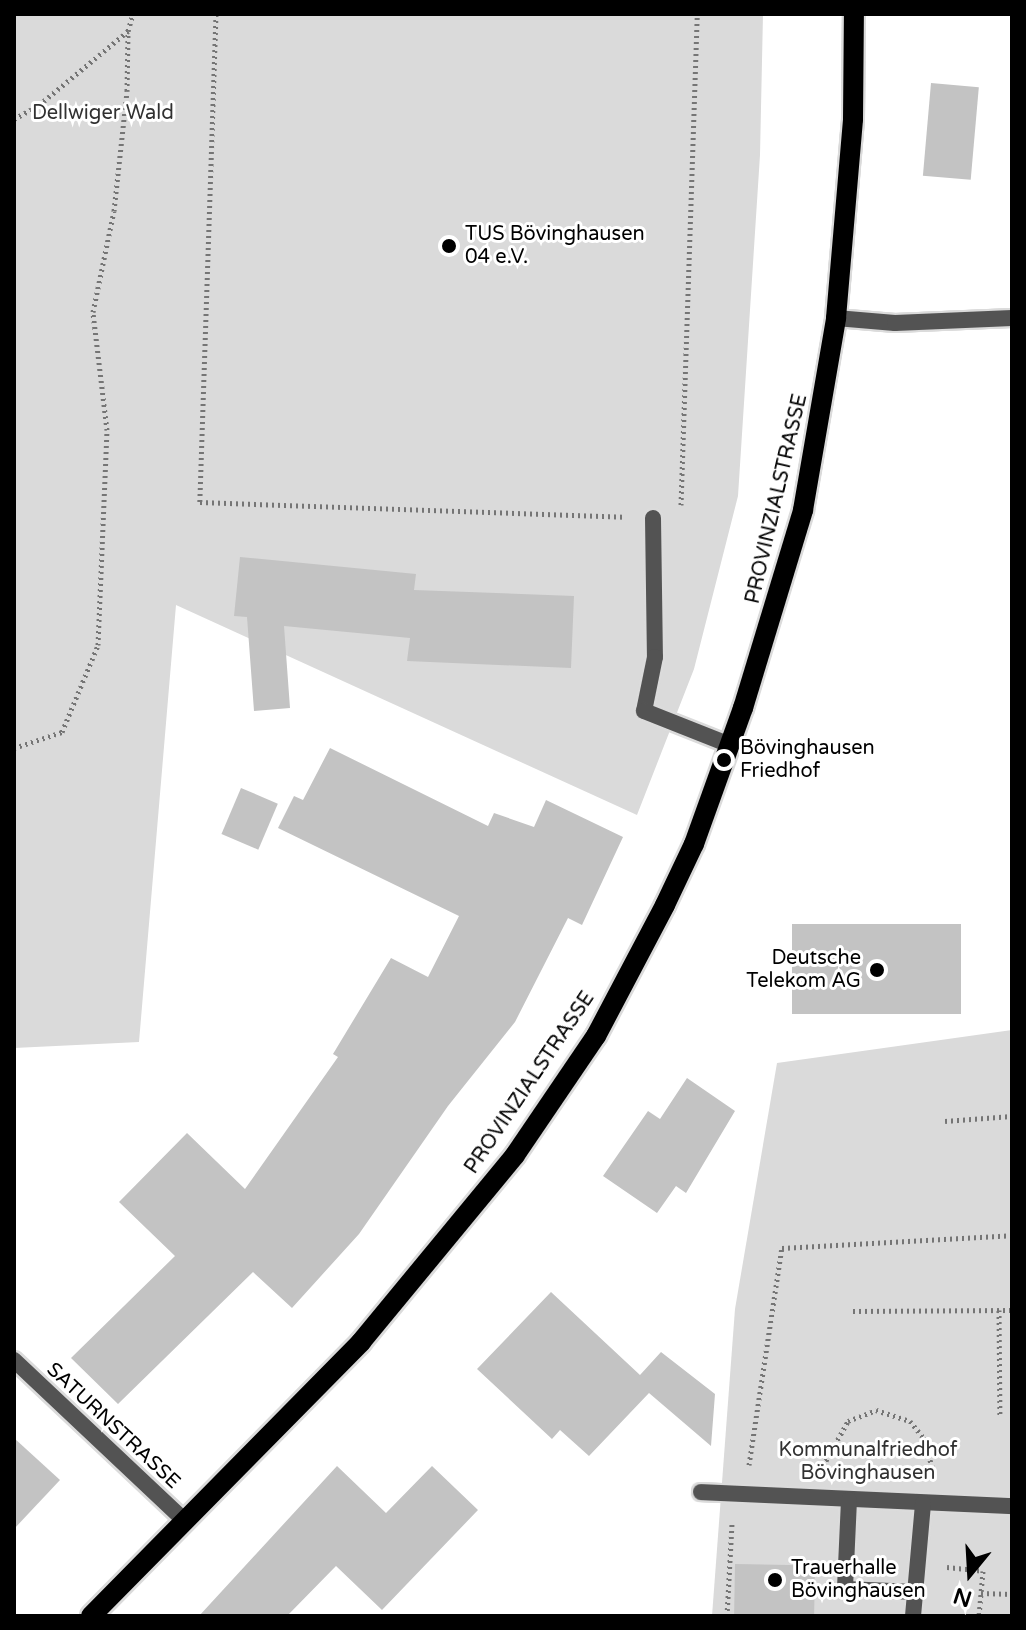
<!DOCTYPE html>
<meta charset="utf-8">
<style>
body{margin:0}
#map{position:relative;width:1026px;height:1630px;overflow:hidden;background:#fff;font-family:"Varela Round",sans-serif}
div>[style]{position:absolute}
.green>*{inset:0;background:#dadada}
.building>*{inset:0;background:#c3c3c3;transform-origin:0 0}
.path>*{height:5px;margin-top:-2.5px;transform-origin:0;background:repeating-linear-gradient(90deg,#757575 0 2px,transparent 0 6px)}
.roads{filter:drop-shadow(2px 0 #dbdbdb) drop-shadow(-2px 0 #dbdbdb) drop-shadow(0 2px #dbdbdb) drop-shadow(0 -2px #dbdbdb)}
.service>*{height:16px;margin:-8px;padding:0 8px;transform-origin:8px;border-radius:8px;background:#535353}
.minor>*{height:16px;margin:-8px;padding:0 8px;transform-origin:8px;border-radius:8px;background:#535353}
.primary>*{height:20px;margin:-10px;padding:0 10px;transform-origin:10px;border-radius:10px;background:#000}
.dots>*{width:22px;height:22px;translate:-50% -50%;box-sizing:border-box;border:4px solid #fff;border-radius:50%}
span{translate:-50% -50%;white-space:nowrap;text-align:center;line-height:1.15;-webkit-text-stroke:6px #fff;paint-order:stroke}
.park-label{font-size:20px;color:#313131}
.poi-label{font-size:20px;color:#000}
.left{translate:0 -50%;text-align:left}
.right{translate:-100% -50%;text-align:right}
.street-label{font-size:20px;color:#000}
.frame{position:absolute;inset:0;border:16px solid #000;pointer-events:none}
.north{position:absolute;left:930px;top:1534px;width:80px;height:80px;-webkit-text-stroke:6px #fff;paint-order:stroke;rotate:198deg;font-size:22px;font-weight:700;line-height:32px;text-align:center;color:#000}
.north::after{content:'';display:block;margin:auto;width:28px;height:36px;background:#000;clip-path:polygon(50% 0,100% 100%,50% 72%,0 100%)}
</style>
<div id="map">
<div class="green">
<div style="clip-path:polygon(14px 14px,763px 14px,760px 155px,738px 496px,694px 669px,637px 815px,176px 605px,139px 1042px,14px 1048px)"></div>
<div style="clip-path:polygon(1012px 1030px,1012px 1616px,712px 1616px,735px 1309px,777px 1063px)"></div>
</div>
<div class="building">
<div style="left:931px;top:83px;width:48px;height:93px;rotate:5deg"></div>
<div style="clip-path:polygon(240px 557px,416px 574px,414px 590px,574px 596px,571px 668px,407px 661px,410px 638px,284px 626px,290px 708px,254px 711px,247px 617px,234px 616px)"></div>
<div style="clip-path:polygon(330px 748px,488px 826px,494px 813px,534px 827px,546px 800px,623px 837px,582px 925px,568px 918px,515px 1022px,448px 1106px,359px 1234px,292px 1308px,253px 1272px,118px 1404px,71px 1358px,175px 1256px,119px 1202px,187px 1133px,245px 1189px,338px 1057px,333px 1054px,391px 958px,428px 977px,459px 916px,278px 828px,294px 796px,303px 800px)"></div>
<div style="left:241px;top:788px;width:40px;height:50px;rotate:23deg"></div>
<div style="left:961px;top:924px;width:90px;height:169px;rotate:90deg"></div>
<div style="clip-path:polygon(687px 1078px,735px 1111px,686px 1193px,676px 1186px,657px 1213px,603px 1176px,648px 1111px,660px 1119px)"></div>
<div style="clip-path:polygon(551px 1292px,640px 1375px,661px 1352px,715px 1394px,711px 1446px,649px 1393px,589px 1456px,560px 1430px,552px 1439px,477px 1369px)"></div>
<div style="clip-path:polygon(14px 1438px,60px 1480px,14px 1529px)"></div>
<div style="clip-path:polygon(337px 1466px,386px 1513px,432px 1466px,478px 1510px,382px 1610px,336px 1566px,287px 1616px,199px 1616px)"></div>
<div style="left:735px;top:1564px;width:80px;height:52px;rotate:1deg"></div>
</div>
<div class="path">
<div style="left:216px;top:14px;width:488px;rotate:91.9deg"></div>
<div style="left:200px;top:502px;width:424px;rotate:2deg"></div>
<div style="left:14px;top:119px;width:29px;rotate:-29deg"></div>
<div style="left:39px;top:105px;width:116px;rotate:-39.7deg"></div>
<div style="left:128px;top:31px;width:18px;rotate:-74deg"></div>
<div style="left:681px;top:505px;width:491px;rotate:-88.1deg"></div>
<div style="left:14px;top:748px;width:51px;rotate:-18.4deg"></div>
<div style="left:62px;top:732px;width:94px;rotate:-67.5deg"></div>
<div style="left:98px;top:645px;width:215px;rotate:-87.6deg"></div>
<div style="left:107px;top:430px;width:119px;rotate:-96.8deg"></div>
<div style="left:93px;top:312px;width:103px;rotate:-78.3deg"></div>
<div style="left:114px;top:211px;width:121px;rotate:-83.8deg"></div>
<div style="left:127px;top:91px;width:60px;rotate:-89deg"></div>
<div style="left:945px;top:1121px;width:67px;rotate:-4.3deg"></div>
<div style="left:999px;top:1310px;width:106px;rotate:89.5deg"></div>
<div style="left:853px;top:1311px;width:159px;rotate:-0.4deg"></div>
<div style="left:749px;top:1465px;width:219px;rotate:-81.4deg"></div>
<div style="left:782px;top:1248px;width:230px;rotate:-3.2deg"></div>
<div style="left:823px;top:1466px;width:51px;rotate:-60.9deg"></div>
<div style="left:848px;top:1421px;width:30px;rotate:-21deg"></div>
<div style="left:876px;top:1410px;width:36px;rotate:18deg"></div>
<div style="left:910px;top:1421px;width:21px;rotate:51deg"></div>
<div style="left:923px;top:1437px;width:38px;rotate:73deg"></div>
<div style="left:947px;top:1567px;width:36px;rotate:6deg"></div>
<div style="left:983px;top:1571px;width:45px;rotate:95.1deg"></div>
<div style="left:981px;top:1593px;width:31px;rotate:2deg"></div>
<div style="left:727px;top:1616px;width:93px;rotate:-86.9deg"></div>
</div>
<div class="roads">
<div class="service">
<div style="left:653px;top:518px;width:139px;rotate:89.2deg"></div>
<div style="left:655px;top:657px;width:55px;rotate:101.5deg"></div>
<div style="left:644px;top:711px;width:92px;rotate:21.6deg"></div>
<div style="left:701px;top:1492px;width:311px;rotate:2.6deg"></div>
<div style="left:849px;top:1500px;width:89px;rotate:92.6deg"></div>
<div style="left:845px;top:1589px;width:70px;rotate:2.5deg"></div>
<div style="left:913px;top:1616px;width:113px;rotate:-84.9deg"></div>
</div>
<div class="minor">
<div style="left:836px;top:318px;width:59px;rotate:4.8deg"></div>
<div style="left:895px;top:323px;width:117px;rotate:-2.4deg"></div>
<div style="left:14px;top:1360px;width:235px;rotate:43.3deg"></div>
</div>
<div class="primary">
<div style="left:91px;top:1616px;width:385px;rotate:-45.4deg"></div>
<div style="left:361px;top:1342px;width:242px;rotate:-50.5deg"></div>
<div style="left:515px;top:1155px;width:144px;rotate:-55.8deg"></div>
<div style="left:596px;top:1036px;width:148px;rotate:-62.2deg"></div>
<div style="left:665px;top:905px;width:68px;rotate:-64.6deg"></div>
<div style="left:694px;top:844px;width:145px;rotate:-70.2deg"></div>
<div style="left:743px;top:708px;width:207px;rotate:-73.1deg"></div>
<div style="left:803px;top:510px;width:195px;rotate:-80.2deg"></div>
<div style="left:836px;top:318px;width:200px;rotate:-85.1deg"></div>
<div style="left:853px;top:119px;width:105px;rotate:-89.5deg"></div>
</div>
</div>
<div class="dots">
<div style="left:449px;top:246px;background:#000"></div>
<div style="left:724px;top:760px;background:#000"></div>
<div style="left:877px;top:970px;background:#000"></div>
<div style="left:775px;top:1580px;background:#000"></div>
</div>
<div class="park-label">
<span style="left:103px;top:113px">Dellwiger Wald</span>
<span style="left:868px;top:1462px">Kommunalfriedhof<br>Bövinghausen</span>
</div>
<div class="poi-label">
<span class="left" style="left:465px;top:246px">TUS Bövinghausen<br>04 e.V.</span>
<span class="left" style="left:740px;top:760px">Bövinghausen<br>Friedhof</span>
<span class="right" style="left:861px;top:970px">Deutsche<br>Telekom AG</span>
<span class="left" style="left:791px;top:1580px">Trauerhalle<br>Bövinghausen</span>
</div>
<div class="street-label">
<span style="left:777px;top:499px;rotate:-77deg">PROVINZIALSTRASSE</span>
<span style="left:530px;top:1083px;rotate:-56deg">PROVINZIALSTRASSE</span>
<span style="left:113px;top:1426px;rotate:43deg">SATURNSTRASSE</span>
</div>
<div class="frame"></div>
<div class="north">N</div>
</div>
